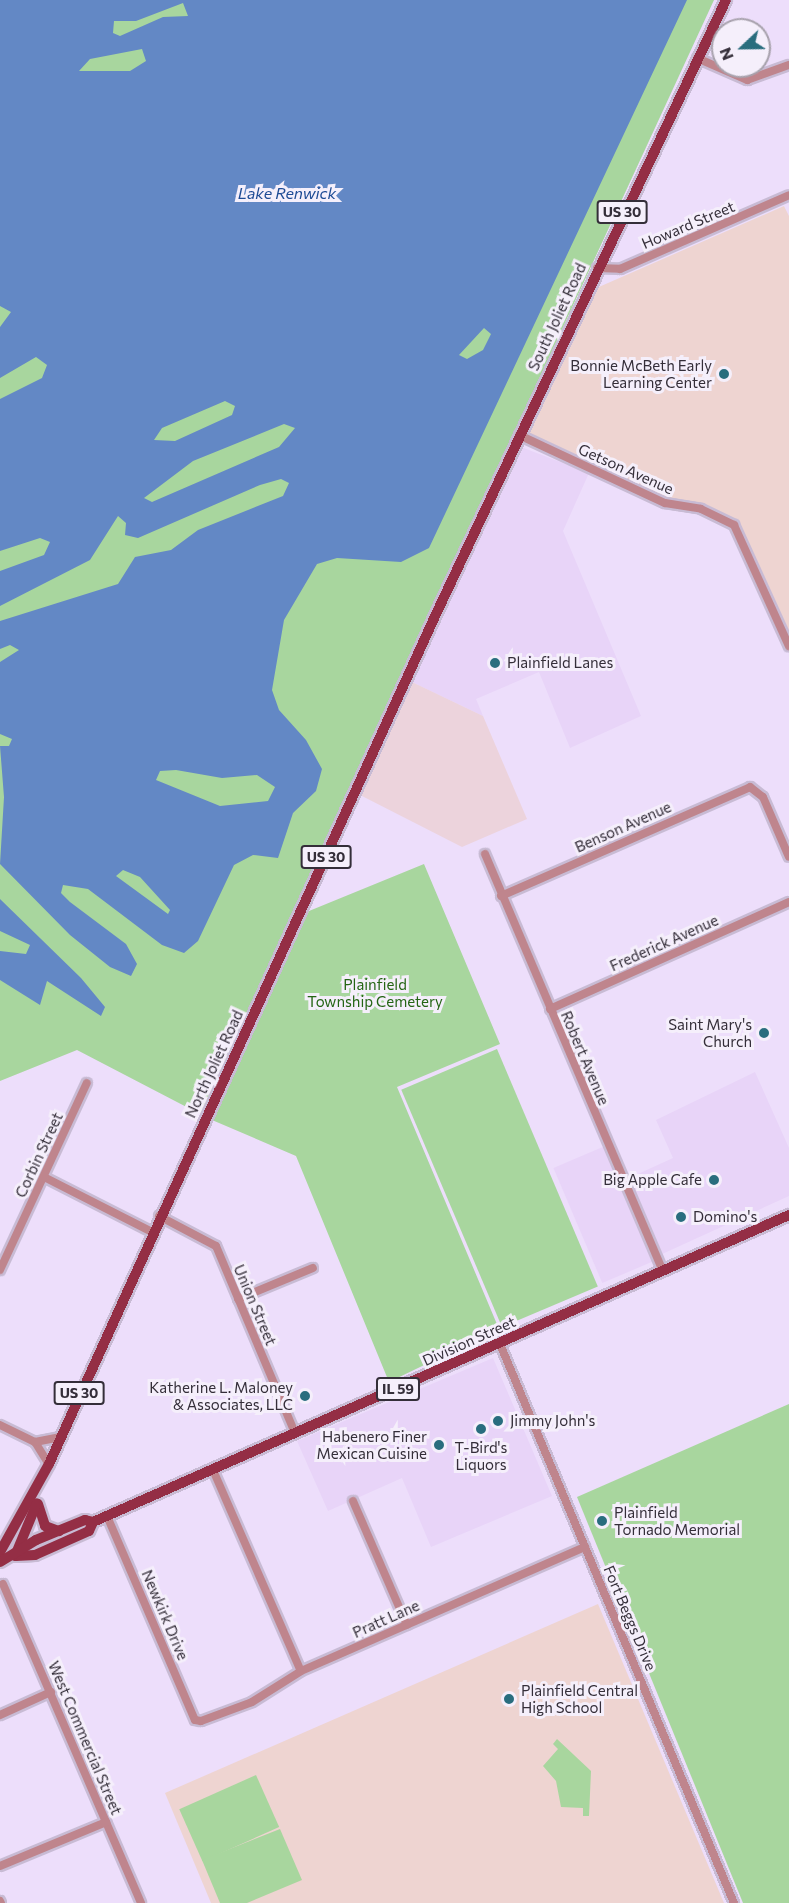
<!DOCTYPE html>
<style>
body{margin:0}
#map{position:relative;width:789px;height:1903px;overflow:hidden;background:#eddefb;font-family:Commissioner,sans-serif}
div>[style]{position:absolute}
.built>*{inset:0;background:#e8d4f8;transform-origin:0 0}
.industrial>*{inset:0;background:#ecd3dc}
.education>*{inset:0;background:#eed4d1}
.green>*{inset:0;background:#a8d69e;transform-origin:0 0}
.water>*{inset:0;background:#6388c5}
.roads{filter:drop-shadow(2px 0 #c8bbd4) drop-shadow(-2px 0 #c8bbd4) drop-shadow(0 2px #c8bbd4) drop-shadow(0 -2px #c8bbd4)}
.minor>*{height:8px;margin:-4px;padding:0 4px;transform-origin:4px;border-radius:4px;background:#bf858d}
.major>*{height:10px;margin:-5px;padding:0 5px;transform-origin:5px;border-radius:5px;background:#942e45}
.dots>*{width:16px;height:16px;translate:-50% -50%;box-sizing:border-box;border:3px solid #f5effb;border-radius:50%}
span{translate:-50% -50%;white-space:nowrap;text-align:center;line-height:1.15;-webkit-text-stroke:6px #f5effb;paint-order:stroke}
.shield-label span{padding:2px 4px;background:#f5effb;border:2px solid;border-radius:4px;-webkit-text-stroke-width:0}
.shield-label{font-size:14px;color:#342e39;font-weight:700}
.street-label{font-size:15px;color:#342e39}
.poi-label{font-size:15px;color:#342e39}
.right{translate:-100% -50%;text-align:right}
.left{translate:0 -50%;text-align:left}
.park-label{font-size:15px;color:#246514}
.water-label{font-size:16px;color:#1e4b95;font-style:italic}
.north{position:absolute;left:711px;top:18px;width:60px;height:60px;box-sizing:border-box;background:#f5effb;border:2px solid #a8a2ad;border-radius:50%;rotate:248deg;font-size:16px;font-weight:700;line-height:24px;text-align:center;color:#342e39}
.north::after{content:'';display:block;margin:auto;width:21px;height:27px;background:#296d7e;clip-path:polygon(50% 0,100% 100%,50% 72%,0 100%)}
</style>
<div id="map">
<div class="built">
<div style="clip-path:polygon(521px 447px,589px 473px,563px 531px,641px 716px,570px 748px,539px 672px,476px 699px,483px 716px,412px 682px)"></div>
<div style="clip-path:polygon(755px 1072px,789px 1148px,789px 1196px,660px 1255px,627px 1179px,673px 1158px,656px 1120px)"></div>
<div style="left:605px;top:1146px;width:125px;height:56px;rotate:67deg"></div>
<div style="clip-path:polygon(493px 1358px,552px 1496px,431px 1547px,402px 1478px,328px 1511px,297px 1441px)"></div>
</div>
<div class="industrial">
<div style="clip-path:polygon(412px 682px,483px 716px,527px 819px,462px 847px,360px 795px)"></div>
</div>
<div class="education">
<div style="clip-path:polygon(784px 206px,789px 216px,789px 641px,732px 519px,703px 505px,671px 500px,526px 433px,592px 290px)"></div>
<div style="clip-path:polygon(598px 1604px,724px 1903px,211px 1903px,165px 1793px)"></div>
</div>
<div class="green">
<div style="clip-path:polygon(0 0,714px 0,200px 1114px,77px 1050px,0 1081px)"></div>
<div style="clip-path:polygon(424px 864px,500px 1044px,397px 1087px,499px 1329px,389px 1382px,296px 1156px,212px 1120px,309px 911px)"></div>
<div style="left:497px;top:1049px;width:258px;height:104px;rotate:67deg"></div>
<div style="clip-path:polygon(789px 1404px,789px 1903px,743px 1903px,577px 1497px)"></div>
<div style="clip-path:polygon(557px 1739px,591px 1771px,589px 1816px,583px 1816px,583px 1808px,561px 1807px,556px 1781px,543px 1766px,558px 1749px,553px 1744px)"></div>
<div style="left:256px;top:1775px;width:57px;height:84px;rotate:66deg"></div>
<div style="clip-path:polygon(280px 1829px,302px 1880px,247px 1903px,220px 1903px,202px 1860px)"></div>
</div>
<div class="water">
<div style="clip-path:polygon(evenodd,0 0,687px 0,429px 548px,401px 562px,337px 558px,317px 564px,284px 620px,272px 690px,279px 710px,306px 740px,322px 769px,316px 791px,293px 813px,278px 858px,253px 855px,234px 865px,198px 941px,184px 953px,162px 945px,88px 889px,63px 885px,61px 893px,70px 902px,126px 944px,137px 964px,131px 976px,110px 967px,70px 935px,0 864px,4px 797px,0 746px,9px 746px,12px 739px,0 734px,0 662px,19px 650px,10px 645px,0 649px,0 621px,118px 584px,135px 557px,171px 550px,198px 530px,283px 496px,289px 483px,281px 479px,260px 485px,138px 538px,125px 535px,126px 523px,118px 516px,90px 560px,0 606px,0 571px,44px 555px,50px 542px,40px 538px,0 551px,0 399px,42px 378px,47px 365px,36px 357px,0 378px,0 327px,11px 312px,0 306px,0 0,183px 3px,188px 16px,163px 17px,120px 36px,113px 33px,114px 21px,136px 21px,183px 3px,0 0,142px 49px,146px 61px,130px 71px,79px 71px,90px 59px,142px 49px,0 0,484px 328px,491px 334px,483px 350px,467px 359px,459px 355px,484px 328px,0 0,225px 401px,235px 406px,232px 415px,175px 441px,154px 440px,162px 428px,225px 401px,0 0,284px 424px,295px 428px,279px 447px,152px 502px,144px 498px,193px 461px,284px 424px,0 0,176px 770px,222px 778px,257px 775px,275px 787px,268px 801px,220px 806px,156px 780px,160px 771px,176px 770px,0 0,123px 870px,140px 877px,170px 910px,168px 914px,116px 876px,123px 870px)"></div>
<div style="clip-path:polygon(0 899px,81px 978px,105px 1007px,101px 1016px,47px 981px,40px 1005px,0 980px,0 951px,26px 954px,30px 945px,0 931px)"></div>
</div>
<div class="roads">
<div class="minor">
<div style="left:697px;top:58px;width:55px;rotate:23.7deg"></div>
<div style="left:747px;top:80px;width:45px;rotate:-19.7deg"></div>
<div style="left:597px;top:268px;width:23px;rotate:2deg"></div>
<div style="left:620px;top:269px;width:184px;rotate:-23.6deg"></div>
<div style="left:519px;top:435px;width:161px;rotate:25deg"></div>
<div style="left:665px;top:503px;width:36px;rotate:9deg"></div>
<div style="left:701px;top:509px;width:37px;rotate:26deg"></div>
<div style="left:734px;top:525px;width:133px;rotate:65.6deg"></div>
<div style="left:485px;top:854px;width:453px;rotate:66.9deg"></div>
<div style="left:501px;top:896px;width:272px;rotate:-23.6deg"></div>
<div style="left:750px;top:787px;width:16px;rotate:38deg"></div>
<div style="left:763px;top:797px;width:65px;rotate:66.6deg"></div>
<div style="left:550px;top:1009px;width:262px;rotate:-24.1deg"></div>
<div style="left:44px;top:1177px;width:121px;rotate:27deg"></div>
<div style="left:159px;top:1216px;width:64px;rotate:27.8deg"></div>
<div style="left:216px;top:1246px;width:203px;rotate:67.1deg"></div>
<div style="left:0;top:1270px;width:206px;rotate:-65.1deg"></div>
<div style="left:238px;top:1299px;width:81px;rotate:-22.5deg"></div>
<div style="left:500px;top:1344px;width:606px;rotate:67.29deg"></div>
<div style="left:0;top:1425px;width:39px;rotate:26deg"></div>
<div style="left:35px;top:1442px;width:26px;rotate:58deg"></div>
<div style="left:35px;top:1442px;width:25px;rotate:-11deg"></div>
<div style="left:213px;top:1470px;width:219px;rotate:66.4deg"></div>
<div style="left:353px;top:1501px;width:135px;rotate:66.5deg"></div>
<div style="left:107px;top:1516px;width:222px;rotate:66.7deg"></div>
<div style="left:195px;top:1720px;width:6px;rotate:9deg"></div>
<div style="left:201px;top:1721px;width:54px;rotate:-20.4deg"></div>
<div style="left:252px;top:1702px;width:58px;rotate:-32.3deg"></div>
<div style="left:301px;top:1671px;width:310px;rotate:-23.6deg"></div>
<div style="left:3px;top:1584px;width:348px;rotate:66.6deg"></div>
<div style="left:0;top:1715px;width:56px;rotate:-24.3deg"></div>
<div style="left:0;top:1866px;width:115px;rotate:-22.5deg"></div>
<div style="left:0;top:1901px;width:2px;rotate:63deg"></div>
</div>
<div class="major">
<div style="left:38px;top:1504px;width:23px;rotate:72deg"></div>
<div style="left:45px;top:1526px;width:15px;rotate:20deg"></div>
<div style="left:0;top:1552px;width:101px;rotate:-60.9deg"></div>
<div style="left:49px;top:1464px;width:936px;rotate:-65.52deg"></div>
<div style="left:437px;top:612px;width:677px;rotate:-64.72deg"></div>
<div style="left:15px;top:1556px;width:57px;rotate:-67.5deg"></div>
<div style="left:16px;top:1556px;width:19px;rotate:-3deg"></div>
<div style="left:35px;top:1555px;width:59px;rotate:-24deg"></div>
<div style="left:89px;top:1531px;width:10px;rotate:-66deg"></div>
<div style="left:0;top:1562px;width:42px;rotate:-31.4deg"></div>
<div style="left:36px;top:1540px;width:53px;rotate:-22.2deg"></div>
<div style="left:85px;top:1520px;width:8px;rotate:14deg"></div>
<div style="left:93px;top:1522px;width:761px;rotate:-23.8deg"></div>
</div>
</div>
<div class="dots">
<div style="left:724px;top:374px;background:#296d7e"></div>
<div style="left:495px;top:663px;background:#296d7e"></div>
<div style="left:764px;top:1033px;background:#296d7e"></div>
<div style="left:714px;top:1180px;background:#296d7e"></div>
<div style="left:681px;top:1217px;background:#296d7e"></div>
<div style="left:305px;top:1396px;background:#296d7e"></div>
<div style="left:498px;top:1421px;background:#296d7e"></div>
<div style="left:481px;top:1429px;background:#296d7e"></div>
<div style="left:439px;top:1445px;background:#296d7e"></div>
<div style="left:602px;top:1521px;background:#296d7e"></div>
<div style="left:509px;top:1699px;background:#296d7e"></div>
</div>
<div class="shield-label">
<span style="left:622px;top:212px">US 30</span>
<span style="left:326px;top:857px">US 30</span>
<span style="left:398px;top:1389px">IL 59</span>
<span style="left:79px;top:1393px">US 30</span>
</div>
<div class="street-label">
<span style="left:688px;top:225px;rotate:-23deg">Howard Street</span>
<span style="left:557px;top:317px;rotate:-65deg">South Joliet Road</span>
<span style="left:626px;top:469px;rotate:24deg">Getson Avenue</span>
<span style="left:623px;top:827px;rotate:-24deg">Benson Avenue</span>
<span style="left:664px;top:943px;rotate:-24deg">Frederick Avenue</span>
<span style="left:585px;top:1058px;rotate:67deg">Robert Avenue</span>
<span style="left:214px;top:1064px;rotate:-65deg">North Joliet Road</span>
<span style="left:39px;top:1155px;rotate:-65deg">Corbin Street</span>
<span style="left:255px;top:1305px;rotate:67deg">Union Street</span>
<span style="left:469px;top:1341px;rotate:-24deg">Division Street</span>
<span style="left:165px;top:1615px;rotate:67deg">Newkirk Drive</span>
<span style="left:630px;top:1618px;rotate:67deg">Fort Beggs Drive</span>
<span style="left:386px;top:1619px;rotate:-24deg">Pratt Lane</span>
<span style="left:85px;top:1738px;rotate:67deg">West Commercial Street</span>
</div>
<div class="poi-label">
<span class="right" style="left:712px;top:374px">Bonnie McBeth Early<br>Learning Center</span>
<span class="left" style="left:507px;top:663px">Plainfield Lanes</span>
<span class="right" style="left:752px;top:1033px">Saint Mary's<br>Church</span>
<span class="right" style="left:702px;top:1180px">Big Apple Cafe</span>
<span class="left" style="left:693px;top:1217px">Domino's</span>
<span class="right" style="left:293px;top:1396px">Katherine L. Maloney<br>&amp; Associates, LLC</span>
<span class="left" style="left:510px;top:1421px">Jimmy John's</span>
<span class="right" style="left:427px;top:1445px">Habenero Finer<br>Mexican Cuisine</span>
<span style="left:481px;top:1456px">T-Bird's<br>Liquors</span>
<span class="left" style="left:614px;top:1521px">Plainfield<br>Tornado Memorial</span>
<span class="left" style="left:521px;top:1699px">Plainfield Central<br>High School</span>
</div>
<div class="park-label">
<span style="left:375px;top:993px">Plainfield<br>Township Cemetery</span>
</div>
<div class="water-label">
<span style="left:287px;top:193px">Lake Renwick</span>
</div>
<div class="north">N</div>
</div>
